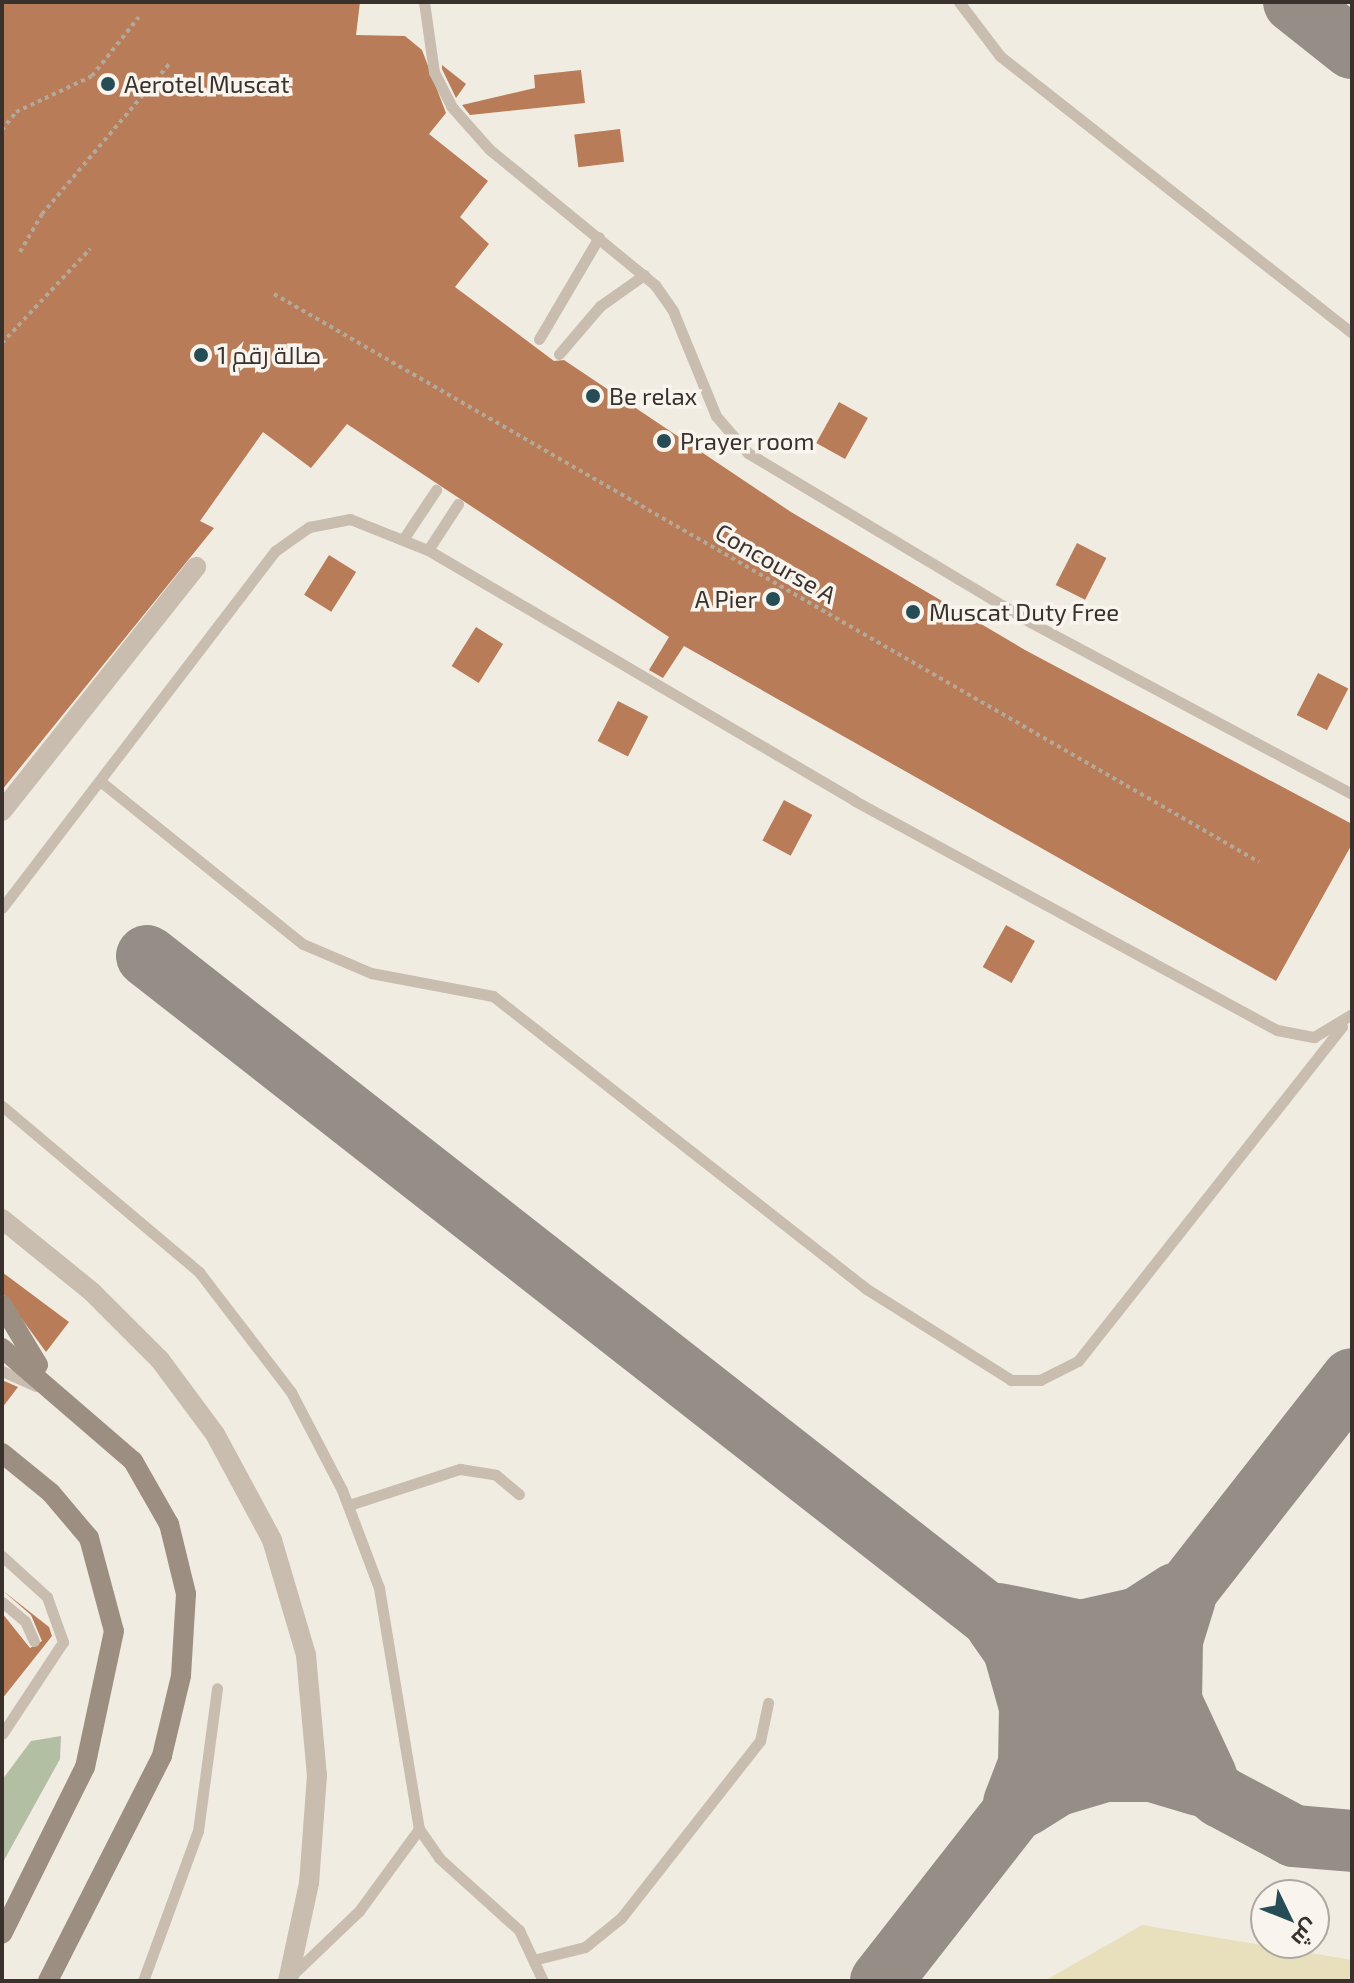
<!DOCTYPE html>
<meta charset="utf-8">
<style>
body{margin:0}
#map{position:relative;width:1354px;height:1983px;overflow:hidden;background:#f1ece2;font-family:"Exo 2",Cairo,sans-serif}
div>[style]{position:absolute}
.green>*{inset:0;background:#b2bfa3}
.sand>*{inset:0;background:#e8dfbd}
.taxiway>*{height:62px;margin:-31px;padding:0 31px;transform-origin:31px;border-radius:31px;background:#948e87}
.building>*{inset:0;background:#b97c58;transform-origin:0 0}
.path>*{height:4px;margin-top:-2px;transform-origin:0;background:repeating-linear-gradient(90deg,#b4a899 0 4px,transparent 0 8px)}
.lane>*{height:11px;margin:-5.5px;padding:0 5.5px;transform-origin:5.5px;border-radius:5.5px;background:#c8bdaf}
.street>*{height:20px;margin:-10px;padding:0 10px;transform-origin:10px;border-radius:10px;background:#c8bdaf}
.secondary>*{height:20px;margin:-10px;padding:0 10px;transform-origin:10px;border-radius:10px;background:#9c8e80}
.dots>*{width:22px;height:22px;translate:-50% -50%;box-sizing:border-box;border:4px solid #f9f5ee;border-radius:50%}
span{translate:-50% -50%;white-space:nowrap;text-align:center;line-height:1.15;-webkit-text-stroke:7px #f9f5ee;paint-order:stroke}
.poi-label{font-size:24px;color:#38312c}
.left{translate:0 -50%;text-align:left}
.right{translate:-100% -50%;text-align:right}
.street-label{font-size:24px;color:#38312c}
.frame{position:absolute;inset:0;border:4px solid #38312c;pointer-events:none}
.north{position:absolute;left:1250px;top:1879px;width:80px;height:80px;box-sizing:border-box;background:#f9f5ee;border:2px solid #aca7a0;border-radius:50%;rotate:133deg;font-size:22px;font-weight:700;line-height:32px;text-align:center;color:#38312c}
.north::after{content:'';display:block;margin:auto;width:28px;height:36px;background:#264c55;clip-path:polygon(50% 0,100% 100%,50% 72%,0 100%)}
</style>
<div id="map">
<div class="green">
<div style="clip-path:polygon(61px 1736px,60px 1759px,2px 1864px,2px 1780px,31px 1741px)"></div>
</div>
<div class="sand">
<div style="clip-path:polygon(1142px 1925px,1352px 1960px,1352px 1981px,1044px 1981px)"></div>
</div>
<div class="taxiway">
<div style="left:1294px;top:2px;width:74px;rotate:38.4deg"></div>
<div style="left:147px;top:956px;width:1364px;rotate:38.06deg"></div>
<div style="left:1221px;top:1797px;width:83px;rotate:28.1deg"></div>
<div style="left:1294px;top:1836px;width:58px;rotate:4.9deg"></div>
<div style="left:1185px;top:1598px;width:44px;rotate:107.2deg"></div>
<div style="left:1172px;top:1640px;width:61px;rotate:90.9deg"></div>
<div style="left:1171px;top:1701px;width:83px;rotate:65deg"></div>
<div style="left:999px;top:1614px;width:84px;rotate:11.7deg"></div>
<div style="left:1081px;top:1631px;width:58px;rotate:-12.8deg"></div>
<div style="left:1138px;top:1618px;width:46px;rotate:-32.7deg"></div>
<div style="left:996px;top:1624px;width:32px;rotate:55deg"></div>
<div style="left:1014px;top:1650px;width:59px;rotate:74.3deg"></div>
<div style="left:1030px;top:1707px;width:57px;rotate:91deg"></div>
<div style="left:1029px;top:1764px;width:42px;rotate:111deg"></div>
<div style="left:1024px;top:1806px;width:40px;rotate:-32deg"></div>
<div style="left:1058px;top:1785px;width:49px;rotate:-16.6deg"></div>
<div style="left:1105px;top:1771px;width:47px"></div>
<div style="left:1152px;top:1771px;width:49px;rotate:16.6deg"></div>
<div style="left:881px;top:1981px;width:764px;rotate:-51.96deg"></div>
</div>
<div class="building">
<div style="clip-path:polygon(2px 2px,360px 2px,356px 35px,405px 36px,422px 50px,446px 113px,429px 134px,488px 181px,460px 217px,489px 244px,455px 287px,554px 361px,564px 360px,791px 512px,1025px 650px,1352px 824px,1352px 844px,1276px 981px,684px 646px,663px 678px,649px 670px,669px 637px,347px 424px,311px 468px,263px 432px,200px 521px,214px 528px,2px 790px)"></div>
<div style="clip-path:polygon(442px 65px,466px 84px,456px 98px,442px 69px)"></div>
<div style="clip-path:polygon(581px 70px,585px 103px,470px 115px,462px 105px,535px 88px,534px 75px)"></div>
<div style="left:620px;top:129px;width:33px;height:46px;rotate:83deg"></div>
<div style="left:839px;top:402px;width:33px;height:47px;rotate:29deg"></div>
<div style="left:1077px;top:543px;width:33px;height:47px;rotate:27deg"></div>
<div style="left:329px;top:555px;width:32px;height:47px;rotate:32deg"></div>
<div style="left:476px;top:627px;width:32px;height:46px;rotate:32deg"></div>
<div style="left:1318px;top:673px;width:34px;height:47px;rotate:27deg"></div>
<div style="left:618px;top:701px;width:34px;height:45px;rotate:27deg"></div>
<div style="left:784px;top:800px;width:32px;height:46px;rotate:28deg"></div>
<div style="left:1006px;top:925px;width:33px;height:48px;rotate:29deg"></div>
<div style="clip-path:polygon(2px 1272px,69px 1322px,46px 1352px,2px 1292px)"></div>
<div style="clip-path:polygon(2px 1380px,18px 1387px,2px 1408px)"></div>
<div style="clip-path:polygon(2px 1590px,49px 1627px,52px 1636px,2px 1699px,2px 1613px,30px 1648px,42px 1641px,31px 1615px)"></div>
</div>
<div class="path">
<div style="left:2px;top:130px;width:23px;rotate:-52deg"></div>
<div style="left:16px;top:112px;width:84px;rotate:-25.3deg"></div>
<div style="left:92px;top:76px;width:75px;rotate:-51.5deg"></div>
<div style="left:20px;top:252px;width:44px;rotate:-59.9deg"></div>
<div style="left:42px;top:214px;width:198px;rotate:-49.7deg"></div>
<div style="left:274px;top:294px;width:1137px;rotate:29.97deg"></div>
<div style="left:2px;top:343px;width:129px;rotate:-46.9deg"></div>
</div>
<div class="lane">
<div style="left:424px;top:2px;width:71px;rotate:81.9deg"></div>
<div style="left:434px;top:72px;width:38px;rotate:63deg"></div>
<div style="left:451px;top:106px;width:57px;rotate:48.5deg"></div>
<div style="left:489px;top:149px;width:215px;rotate:39.3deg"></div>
<div style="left:655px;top:285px;width:32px;rotate:55deg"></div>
<div style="left:673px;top:311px;width:113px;rotate:67.7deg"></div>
<div style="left:716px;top:416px;width:49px;rotate:49.1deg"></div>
<div style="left:748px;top:453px;width:329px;rotate:30.9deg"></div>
<div style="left:1030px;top:622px;width:365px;rotate:28.1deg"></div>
<div style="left:959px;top:2px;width:68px;rotate:52.8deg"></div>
<div style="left:1000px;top:56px;width:448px;rotate:38.2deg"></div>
<div style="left:539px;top:339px;width:118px;rotate:-59.5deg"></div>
<div style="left:559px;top:354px;width:63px;rotate:-49.5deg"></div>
<div style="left:600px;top:306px;width:54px;rotate:-35.2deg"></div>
<div style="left:404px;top:538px;width:58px;rotate:-56.3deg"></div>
<div style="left:428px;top:550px;width:55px;rotate:-56.9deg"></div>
<div style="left:100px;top:781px;width:260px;rotate:38.8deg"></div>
<div style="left:303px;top:944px;width:74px;rotate:23.1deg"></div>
<div style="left:371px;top:973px;width:124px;rotate:10.7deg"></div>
<div style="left:493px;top:996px;width:473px;rotate:38.1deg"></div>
<div style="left:865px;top:1288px;width:173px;rotate:32.2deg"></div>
<div style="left:1011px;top:1380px;width:29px"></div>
<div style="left:1040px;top:1380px;width:42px;rotate:-26.6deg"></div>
<div style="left:1078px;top:1361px;width:426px;rotate:-51.7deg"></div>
<div style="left:2px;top:908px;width:449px;rotate:-52.6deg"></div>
<div style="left:275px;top:551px;width:42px;rotate:-35.2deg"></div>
<div style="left:309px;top:527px;width:42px;rotate:-11deg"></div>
<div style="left:350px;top:519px;width:84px;rotate:21.7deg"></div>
<div style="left:428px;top:550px;width:495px;rotate:30.4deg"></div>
<div style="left:855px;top:801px;width:480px;rotate:28.5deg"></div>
<div style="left:1277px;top:1030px;width:38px;rotate:11deg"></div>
<div style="left:1314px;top:1037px;width:44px;rotate:-31.2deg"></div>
<div style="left:2px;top:1106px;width:258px;rotate:40.1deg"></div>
<div style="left:199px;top:1272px;width:151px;rotate:52.5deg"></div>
<div style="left:291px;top:1392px;width:110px;rotate:62.5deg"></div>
<div style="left:342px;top:1490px;width:105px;rotate:69.3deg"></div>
<div style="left:379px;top:1588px;width:244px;rotate:80.6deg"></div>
<div style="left:419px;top:1829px;width:35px;rotate:55deg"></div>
<div style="left:439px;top:1858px;width:108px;rotate:42deg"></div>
<div style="left:519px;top:1930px;width:56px;rotate:64.8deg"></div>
<div style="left:2px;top:1371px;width:37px;rotate:24deg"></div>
<div style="left:349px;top:1505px;width:117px;rotate:-18deg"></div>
<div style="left:460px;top:1469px;width:36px;rotate:9deg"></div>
<div style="left:496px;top:1475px;width:30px;rotate:40deg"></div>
<div style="left:2px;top:1556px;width:61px;rotate:42.3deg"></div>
<div style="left:47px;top:1597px;width:48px;rotate:70.4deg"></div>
<div style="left:63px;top:1642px;width:110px;rotate:123.5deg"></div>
<div style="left:2px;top:1602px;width:30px;rotate:40deg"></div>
<div style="left:25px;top:1621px;width:22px;rotate:66deg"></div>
<div style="left:537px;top:1959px;width:49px;rotate:-14deg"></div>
<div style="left:585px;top:1947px;width:46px;rotate:-38.9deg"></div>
<div style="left:621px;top:1918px;width:225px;rotate:-51.9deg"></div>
<div style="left:760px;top:1741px;width:39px;rotate:-78deg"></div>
<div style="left:291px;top:1976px;width:94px;rotate:-43.7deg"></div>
<div style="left:359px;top:1911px;width:102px;rotate:-53.8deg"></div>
<div style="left:143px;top:1981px;width:160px;rotate:-69.9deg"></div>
<div style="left:198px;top:1831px;width:144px;rotate:-82.4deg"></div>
</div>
<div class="street">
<div style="left:2px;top:811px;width:312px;rotate:-51.5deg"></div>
<div style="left:2px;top:1219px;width:116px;rotate:39deg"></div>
<div style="left:92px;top:1292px;width:96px;rotate:45deg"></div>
<div style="left:160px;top:1360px;width:92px;rotate:53.4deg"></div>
<div style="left:215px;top:1434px;width:120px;rotate:61.7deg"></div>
<div style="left:272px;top:1540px;width:120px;rotate:73.5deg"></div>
<div style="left:306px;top:1655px;width:121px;rotate:84.8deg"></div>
<div style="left:317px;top:1775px;width:108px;rotate:94.2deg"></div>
<div style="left:309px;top:1883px;width:100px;rotate:102.1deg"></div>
</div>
<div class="secondary">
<div style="left:2px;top:1305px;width:70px;rotate:59deg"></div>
<div style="left:2px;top:1348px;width:173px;rotate:40.8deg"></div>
<div style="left:133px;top:1461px;width:73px;rotate:60.3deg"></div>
<div style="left:169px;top:1524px;width:72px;rotate:76.3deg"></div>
<div style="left:186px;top:1594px;width:82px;rotate:93.5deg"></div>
<div style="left:181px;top:1676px;width:82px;rotate:103.4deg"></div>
<div style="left:162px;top:1756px;width:252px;rotate:116.9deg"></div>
<div style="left:2px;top:1453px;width:63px;rotate:39.2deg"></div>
<div style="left:51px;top:1493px;width:59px;rotate:49.8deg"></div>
<div style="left:89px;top:1538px;width:96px;rotate:75deg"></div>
<div style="left:114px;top:1631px;width:139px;rotate:102deg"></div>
<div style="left:85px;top:1767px;width:186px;rotate:116.4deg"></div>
</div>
<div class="dots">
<div style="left:108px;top:84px;background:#264c55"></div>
<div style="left:201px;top:355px;background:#264c55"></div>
<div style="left:593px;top:396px;background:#264c55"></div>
<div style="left:664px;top:441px;background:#264c55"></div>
<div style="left:773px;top:599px;background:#264c55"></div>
<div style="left:913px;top:612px;background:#264c55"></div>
</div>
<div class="poi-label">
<span class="left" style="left:124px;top:84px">Aerotel Muscat</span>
<span class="left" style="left:217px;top:355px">صالة رقم 1</span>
<span class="left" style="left:609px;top:396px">Be relax</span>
<span class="left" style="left:680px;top:441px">Prayer room</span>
<span class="right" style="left:757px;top:599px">A Pier</span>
<span class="left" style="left:929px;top:612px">Muscat Duty Free</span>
</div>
<div class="street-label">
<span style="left:776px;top:563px;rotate:30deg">Concourse A</span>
</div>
<div class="frame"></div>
<div class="north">ش</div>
</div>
